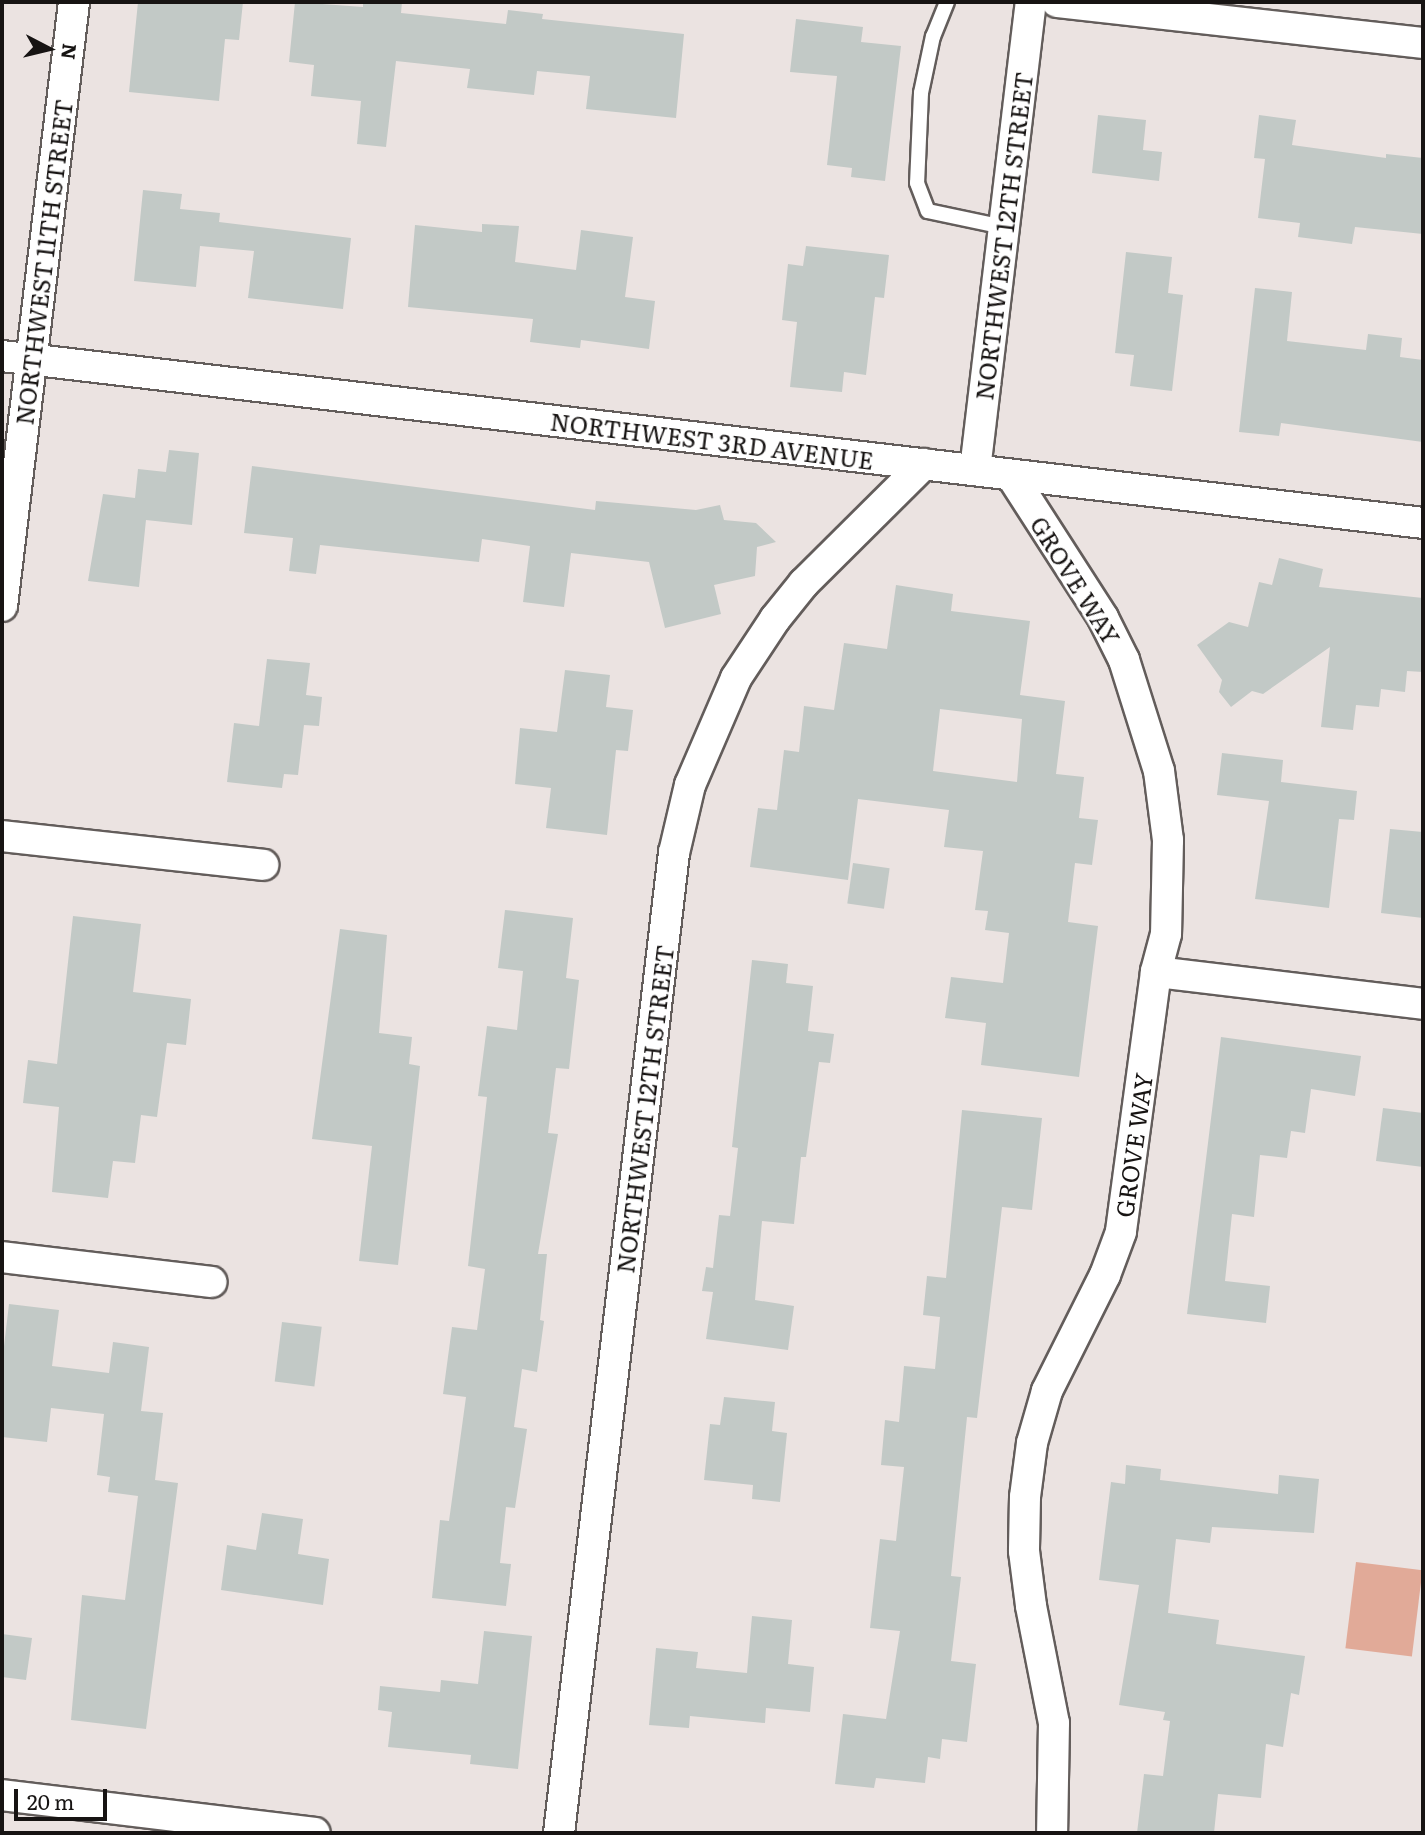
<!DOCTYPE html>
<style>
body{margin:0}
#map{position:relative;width:1425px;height:1835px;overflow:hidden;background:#ebe3e1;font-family:Literata,serif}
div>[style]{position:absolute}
.green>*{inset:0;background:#e1aa98;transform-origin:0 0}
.building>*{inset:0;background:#c2c9c6;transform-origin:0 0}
.roads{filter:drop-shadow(2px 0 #635d5b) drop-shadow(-2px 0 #635d5b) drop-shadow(0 2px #635d5b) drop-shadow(0 -2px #635d5b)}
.lane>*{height:14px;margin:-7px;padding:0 7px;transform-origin:7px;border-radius:7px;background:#fff}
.street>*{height:30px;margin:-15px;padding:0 15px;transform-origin:15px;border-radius:15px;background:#fff}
span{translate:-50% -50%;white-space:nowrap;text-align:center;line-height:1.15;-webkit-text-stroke:5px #fff;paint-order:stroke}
.street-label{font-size:24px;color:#171413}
.frame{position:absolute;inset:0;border:4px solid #171413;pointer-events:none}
.north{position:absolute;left:14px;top:14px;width:70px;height:70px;-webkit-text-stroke:5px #fff;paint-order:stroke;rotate:97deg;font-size:19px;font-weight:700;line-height:28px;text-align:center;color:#171413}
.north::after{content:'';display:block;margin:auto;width:24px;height:32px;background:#171413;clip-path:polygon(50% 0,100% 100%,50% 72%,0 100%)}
.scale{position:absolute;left:14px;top:1789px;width:93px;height:32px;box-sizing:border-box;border:4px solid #171413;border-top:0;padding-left:9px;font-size:21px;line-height:24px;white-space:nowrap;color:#171413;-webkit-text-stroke:5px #fff;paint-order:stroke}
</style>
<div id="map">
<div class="green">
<div style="left:1356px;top:1562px;width:67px;height:87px;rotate:7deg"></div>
</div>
<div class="building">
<div style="clip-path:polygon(138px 2px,243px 2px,239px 40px,225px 39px,219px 101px,129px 92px)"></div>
<div style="clip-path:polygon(295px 2px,363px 7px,363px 2px,402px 2px,401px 13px,506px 24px,508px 10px,543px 14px,542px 19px,684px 34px,676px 118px,586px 109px,590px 76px,537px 71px,534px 95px,467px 88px,470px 69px,396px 61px,386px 147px,357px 144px,361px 101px,311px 96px,314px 65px,289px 62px)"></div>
<div style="clip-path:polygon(796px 19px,863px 27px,861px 42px,901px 46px,885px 181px,851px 177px,852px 168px,827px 165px,837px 76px,790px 72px)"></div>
<div style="clip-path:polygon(1098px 115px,1146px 120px,1143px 150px,1162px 152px,1159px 181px,1092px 173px)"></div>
<div style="clip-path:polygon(1259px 115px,1296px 120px,1292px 145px,1386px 158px,1386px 154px,1423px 158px,1423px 234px,1355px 227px,1352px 244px,1298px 237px,1300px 223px,1258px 218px,1265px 159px,1254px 158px)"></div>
<div style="clip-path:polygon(143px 190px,182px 194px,180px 209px,220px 213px,219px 222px,351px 238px,343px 309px,248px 298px,254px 251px,200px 246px,196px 287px,134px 281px)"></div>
<div style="clip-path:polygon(482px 224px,519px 226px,515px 262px,576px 270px,581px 230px,633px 237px,625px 297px,655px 301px,649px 349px,581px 340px,580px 348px,530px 342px,533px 319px,408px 307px,415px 225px,482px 232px)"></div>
<div style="clip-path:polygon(806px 246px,889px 255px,884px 298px,875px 297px,866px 375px,844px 372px,842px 392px,790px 387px,797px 322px,782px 320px,788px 264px,803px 266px)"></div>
<div style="clip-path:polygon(1126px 252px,1172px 257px,1168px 293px,1183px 295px,1172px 391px,1130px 386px,1134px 355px,1115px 353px)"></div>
<div style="clip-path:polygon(1255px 288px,1292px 292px,1287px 341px,1366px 350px,1368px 334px,1402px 338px,1400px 357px,1423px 360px,1423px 442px,1281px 423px,1279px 436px,1239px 432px)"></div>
<div style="clip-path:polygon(169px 450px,199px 453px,192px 525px,146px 520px,139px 587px,88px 581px,103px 494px,135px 498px,138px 469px,166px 472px)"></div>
<div style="clip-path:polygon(252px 466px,595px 510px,596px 501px,696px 510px,720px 505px,724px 520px,756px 523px,776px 542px,757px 547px,755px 576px,714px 585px,721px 614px,665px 628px,649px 562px,571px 553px,564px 607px,523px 602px,530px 546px,482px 539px,479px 562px,320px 545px,316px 574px,289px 571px,293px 538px,244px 533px)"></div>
<div style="clip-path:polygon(1279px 558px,1323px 569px,1319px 587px,1423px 598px,1423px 672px,1407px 671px,1405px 692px,1381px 689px,1379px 707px,1356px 705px,1353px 730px,1321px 727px,1330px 647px,1263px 694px,1252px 691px,1231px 707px,1219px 692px,1222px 680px,1197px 645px,1229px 622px,1248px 627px,1259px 582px,1272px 585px)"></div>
<div style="clip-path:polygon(evenodd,896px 585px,953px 594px,951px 611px,1030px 621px,1020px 695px,1065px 701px,1056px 774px,1084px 777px,1079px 818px,1098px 820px,1092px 865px,1075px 863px,1068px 922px,1098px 926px,1079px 1077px,981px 1065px,986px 1023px,945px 1018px,951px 977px,1003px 983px,1009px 933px,985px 930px,988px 911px,975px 910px,983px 851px,944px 847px,949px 810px,858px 799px,848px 880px,750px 867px,758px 808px,777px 810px,784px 750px,799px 752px,804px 706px,834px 710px,844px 643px,887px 649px,896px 585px,940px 709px,1022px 719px,1017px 782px,933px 771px,940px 709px)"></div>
<div style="clip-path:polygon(267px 659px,310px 663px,306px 695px,322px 697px,319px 726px,304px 725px,298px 775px,284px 774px,282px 788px,227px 782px,234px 723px,259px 726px)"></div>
<div style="clip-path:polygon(565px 670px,610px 675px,606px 707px,633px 710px,628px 751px,616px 750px,607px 835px,546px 828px,551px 788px,515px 784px,520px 728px,557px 732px)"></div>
<div style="clip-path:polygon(1222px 753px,1283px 760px,1281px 782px,1357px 791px,1354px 820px,1339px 819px,1329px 908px,1255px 899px,1269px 801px,1217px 795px)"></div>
<div style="clip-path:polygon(1390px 829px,1423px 832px,1423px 918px,1381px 913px)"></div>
<div style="left:853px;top:863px;width:37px;height:41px;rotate:8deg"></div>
<div style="clip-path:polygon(505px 910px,573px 918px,566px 978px,579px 980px,569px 1069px,556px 1068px,548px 1133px,558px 1134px,538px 1254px,547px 1254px,540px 1320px,544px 1321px,537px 1372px,522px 1369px,514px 1427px,527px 1429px,515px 1508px,506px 1507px,500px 1563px,511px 1564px,506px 1606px,432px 1598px,440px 1520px,449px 1521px,466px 1397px,443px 1394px,452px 1327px,477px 1330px,485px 1269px,468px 1266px,487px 1097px,478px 1096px,487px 1026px,517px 1030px,523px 971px,498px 968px)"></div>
<div style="clip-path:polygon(73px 916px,141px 924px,133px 992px,191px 999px,186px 1045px,167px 1043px,157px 1117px,141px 1115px,135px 1163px,113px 1161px,108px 1198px,52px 1192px,59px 1107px,23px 1103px,28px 1060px,57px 1064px)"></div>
<div style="clip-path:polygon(340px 929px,387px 935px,379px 1033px,412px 1037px,409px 1064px,420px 1066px,398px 1265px,359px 1261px,372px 1146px,312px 1139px)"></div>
<div style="clip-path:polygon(752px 960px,788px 964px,786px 983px,813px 986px,808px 1031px,834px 1034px,830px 1063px,819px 1062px,806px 1157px,801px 1157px,794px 1224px,762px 1221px,755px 1300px,794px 1306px,788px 1350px,706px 1339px,713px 1292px,702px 1291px,706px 1267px,713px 1268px,719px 1215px,730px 1216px,738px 1148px,732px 1147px)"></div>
<div style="clip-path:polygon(1221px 1037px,1361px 1056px,1355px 1096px,1311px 1089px,1305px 1133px,1291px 1131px,1287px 1158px,1260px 1155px,1254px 1217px,1232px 1214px,1225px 1281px,1270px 1286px,1266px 1323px,1187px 1314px)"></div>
<div style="clip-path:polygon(1383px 1108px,1423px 1113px,1423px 1167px,1376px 1161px)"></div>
<div style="clip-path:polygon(962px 1110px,1042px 1118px,1032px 1210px,1002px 1207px,977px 1418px,967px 1417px,951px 1576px,961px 1577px,951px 1661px,976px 1664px,967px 1742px,942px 1739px,940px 1759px,928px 1757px,925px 1783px,876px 1778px,874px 1788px,835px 1784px,843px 1714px,886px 1719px,900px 1631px,870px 1628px,880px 1539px,896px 1541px,904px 1467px,881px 1465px,885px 1420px,899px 1422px,904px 1366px,935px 1369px,940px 1317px,923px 1315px,927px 1276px,946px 1278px)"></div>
<div style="clip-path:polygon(9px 1304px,59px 1310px,52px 1366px,109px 1373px,113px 1342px,149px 1347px,141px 1411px,163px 1413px,155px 1480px,178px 1483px,146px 1729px,71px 1720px,82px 1595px,125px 1600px,138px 1496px,108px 1492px,110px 1477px,97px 1475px,104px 1414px,51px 1408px,47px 1442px,2px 1437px,2px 1363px)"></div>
<div style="left:282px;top:1322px;width:40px;height:60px;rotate:7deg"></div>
<div style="clip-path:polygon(724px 1397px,775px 1402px,772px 1431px,787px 1433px,780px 1502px,752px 1499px,753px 1485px,704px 1480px,710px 1424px,720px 1425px)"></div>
<div style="clip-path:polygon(1126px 1465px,1161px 1469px,1160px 1480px,1278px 1494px,1279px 1475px,1319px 1479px,1314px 1533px,1212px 1527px,1210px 1543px,1176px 1539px,1168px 1613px,1219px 1620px,1216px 1644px,1305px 1656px,1299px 1695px,1291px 1693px,1283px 1747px,1266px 1744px,1261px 1798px,1218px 1794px,1214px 1833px,1137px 1833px,1144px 1774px,1163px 1776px,1170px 1721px,1163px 1720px,1165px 1712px,1119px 1705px,1139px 1585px,1099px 1580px,1111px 1482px,1125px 1484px)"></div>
<div style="clip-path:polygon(262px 1513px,303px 1519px,298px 1554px,329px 1559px,323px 1605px,221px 1590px,227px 1545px,256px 1550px)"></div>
<div style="clip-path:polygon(752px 1616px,792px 1620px,788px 1664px,814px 1667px,810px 1712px,766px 1708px,765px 1723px,690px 1716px,689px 1728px,649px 1725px,656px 1648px,698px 1652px,696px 1668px,747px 1673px)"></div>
<div style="clip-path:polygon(484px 1631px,532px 1636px,518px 1769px,470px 1764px,471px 1755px,388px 1747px,392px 1712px,378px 1710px,380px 1686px,440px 1692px,441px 1680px,478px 1684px)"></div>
<div style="clip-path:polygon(2px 1634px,32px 1638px,26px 1680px,2px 1677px)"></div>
</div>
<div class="roads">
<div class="lane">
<div style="left:947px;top:2px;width:37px;rotate:112deg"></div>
<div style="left:933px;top:36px;width:58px;rotate:101.9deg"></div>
<div style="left:921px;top:93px;width:90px;rotate:92.5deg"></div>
<div style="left:917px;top:183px;width:30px;rotate:69deg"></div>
<div style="left:928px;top:211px;width:78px;rotate:11.9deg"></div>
</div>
<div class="street">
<div style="left:1057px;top:2px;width:368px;rotate:6.4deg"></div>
<div style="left:2px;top:356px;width:1431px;rotate:6.7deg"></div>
<div style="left:975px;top:470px;width:471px;rotate:-83.2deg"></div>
<div style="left:1011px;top:475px;width:170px;rotate:57.2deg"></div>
<div style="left:1103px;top:618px;width:47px;rotate:63.4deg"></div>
<div style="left:1124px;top:660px;width:116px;rotate:72.5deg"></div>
<div style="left:1159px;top:771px;width:70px;rotate:82.6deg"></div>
<div style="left:1168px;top:840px;width:94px;rotate:91.2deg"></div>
<div style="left:1166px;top:934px;width:39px;rotate:105deg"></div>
<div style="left:1156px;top:972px;width:262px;rotate:97.7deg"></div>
<div style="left:1121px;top:1232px;width:46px;rotate:110.4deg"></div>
<div style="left:1105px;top:1275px;width:130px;rotate:116.6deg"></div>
<div style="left:1047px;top:1391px;width:54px;rotate:106.1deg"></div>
<div style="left:1032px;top:1443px;width:54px;rotate:97.4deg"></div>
<div style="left:1025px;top:1497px;width:54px;rotate:91.1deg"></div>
<div style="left:1024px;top:1551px;width:55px;rotate:82.7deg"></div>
<div style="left:1031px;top:1606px;width:119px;rotate:78.9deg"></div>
<div style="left:1054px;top:1723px;width:110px;rotate:91deg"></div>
<div style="left:2px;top:606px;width:608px;rotate:-83.2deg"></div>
<div style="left:2px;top:836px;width:263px;rotate:6.3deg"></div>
<div style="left:1156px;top:972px;width:269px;rotate:6.8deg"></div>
<div style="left:2px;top:1257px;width:211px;rotate:6.8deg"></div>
<div style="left:2px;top:1795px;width:315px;rotate:6.9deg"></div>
<div style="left:559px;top:1833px;width:987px;rotate:-83.31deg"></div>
<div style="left:674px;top:853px;width:70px;rotate:-76.8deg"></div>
<div style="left:690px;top:785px;width:116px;rotate:-66.7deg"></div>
<div style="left:736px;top:678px;width:71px;rotate:-56.5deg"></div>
<div style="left:775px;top:619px;width:46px;rotate:-51.1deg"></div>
<div style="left:804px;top:583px;width:169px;rotate:-44.8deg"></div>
</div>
</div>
<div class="street-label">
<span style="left:1003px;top:236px;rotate:-83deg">NORTHWEST 12TH STREET</span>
<span style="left:43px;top:262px;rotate:-83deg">NORTHWEST 11TH STREET</span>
<span style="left:712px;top:440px;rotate:7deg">NORTHWEST 3RD AVENUE</span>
<span style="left:1076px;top:580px;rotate:58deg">GROVE WAY</span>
<span style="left:644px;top:1109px;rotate:-83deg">NORTHWEST 12TH STREET</span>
<span style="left:1133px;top:1145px;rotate:-82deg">GROVE WAY</span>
</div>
<div class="frame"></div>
<div class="north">N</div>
<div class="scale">20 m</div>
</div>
